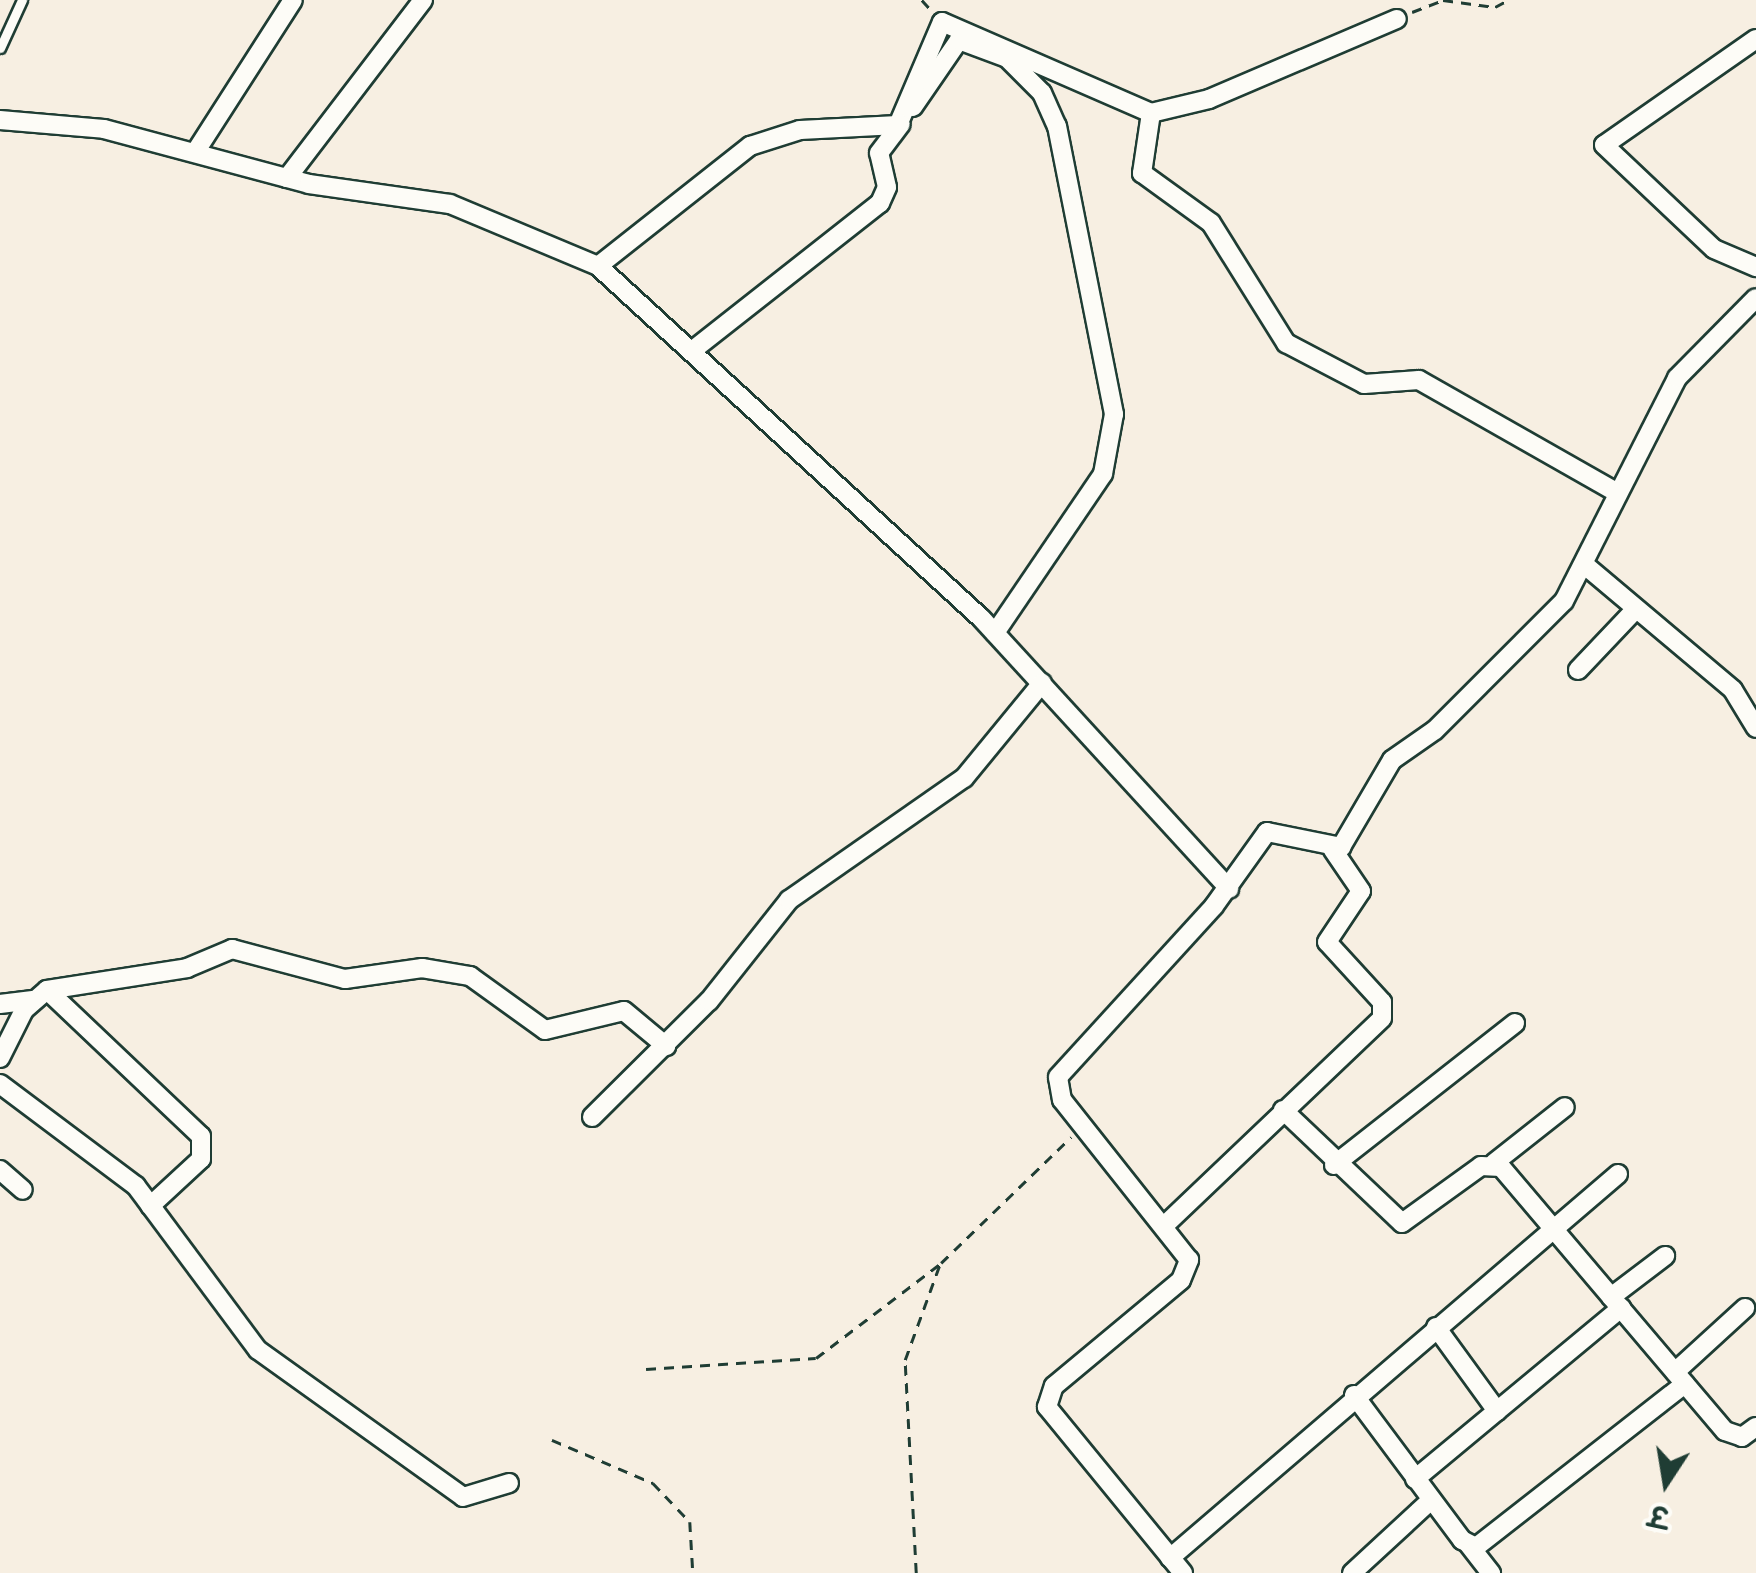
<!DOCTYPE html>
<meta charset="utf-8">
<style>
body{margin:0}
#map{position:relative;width:1756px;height:1573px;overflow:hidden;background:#f7efe2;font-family:"Indie Flower","Playpen Sans Deva",sans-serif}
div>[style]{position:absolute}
.path>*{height:2.5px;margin-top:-1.25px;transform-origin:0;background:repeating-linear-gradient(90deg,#1f3d34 0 10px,transparent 0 18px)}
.roads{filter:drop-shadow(2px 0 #1f3d34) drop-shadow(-2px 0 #1f3d34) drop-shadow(0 2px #1f3d34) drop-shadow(0 -2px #1f3d34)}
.service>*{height:9px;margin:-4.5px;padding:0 4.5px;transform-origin:4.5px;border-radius:4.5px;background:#fdfcf7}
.minor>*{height:18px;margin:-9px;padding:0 9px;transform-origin:9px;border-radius:9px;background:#fdfcf7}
span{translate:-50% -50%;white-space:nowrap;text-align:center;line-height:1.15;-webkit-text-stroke:10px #fdfcf7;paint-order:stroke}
.north{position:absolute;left:1616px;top:1433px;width:100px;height:100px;-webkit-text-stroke:8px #fdfcf7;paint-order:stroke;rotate:192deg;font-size:28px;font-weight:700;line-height:40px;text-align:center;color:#1f3d34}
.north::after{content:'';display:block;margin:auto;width:35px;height:45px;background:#1f3d34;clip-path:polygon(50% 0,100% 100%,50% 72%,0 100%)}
</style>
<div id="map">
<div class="path">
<div style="left:922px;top:0;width:13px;rotate:48deg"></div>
<div style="left:1412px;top:12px;width:33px;rotate:-21deg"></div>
<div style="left:1443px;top:0;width:52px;rotate:7.7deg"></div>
<div style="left:1495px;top:7px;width:15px;rotate:-28deg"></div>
<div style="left:646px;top:1369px;width:170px;rotate:-3.7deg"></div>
<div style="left:816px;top:1358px;width:157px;rotate:-37.2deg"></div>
<div style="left:941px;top:1263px;width:181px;rotate:-44.1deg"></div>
<div style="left:552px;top:1440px;width:110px;rotate:23.1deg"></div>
<div style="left:653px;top:1483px;width:54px;rotate:46.5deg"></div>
<div style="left:690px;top:1522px;width:51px;rotate:86.6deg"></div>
<div style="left:916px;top:1573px;width:213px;rotate:-93deg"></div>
<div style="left:905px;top:1360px;width:102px;rotate:-70deg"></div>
</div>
<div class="roads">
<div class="service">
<div style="left:0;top:48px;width:53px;rotate:-65.4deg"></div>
</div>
<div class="minor">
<div style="left:1756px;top:39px;width:185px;rotate:145.1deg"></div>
<div style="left:1604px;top:145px;width:151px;rotate:43.4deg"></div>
<div style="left:1714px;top:249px;width:46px;rotate:23.2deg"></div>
<div style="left:913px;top:107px;width:81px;rotate:-55.5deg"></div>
<div style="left:959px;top:40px;width:51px;rotate:20.6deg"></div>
<div style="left:1007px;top:58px;width:49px;rotate:45deg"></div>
<div style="left:1042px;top:93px;width:36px;rotate:66deg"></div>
<div style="left:1057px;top:126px;width:294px;rotate:78.8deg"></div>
<div style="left:1114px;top:414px;width:61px;rotate:100.4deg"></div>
<div style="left:1103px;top:474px;width:192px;rotate:124.2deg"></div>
<div style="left:1151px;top:113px;width:61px;rotate:98.5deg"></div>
<div style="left:1142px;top:173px;width:85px;rotate:35.9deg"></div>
<div style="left:1211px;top:223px;width:142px;rotate:58deg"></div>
<div style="left:1286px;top:343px;width:88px;rotate:27.7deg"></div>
<div style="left:1364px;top:384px;width:55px;rotate:-4.2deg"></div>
<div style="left:1419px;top:380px;width:227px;rotate:29.6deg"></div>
<div style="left:0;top:120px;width:104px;rotate:4.9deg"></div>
<div style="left:104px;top:129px;width:212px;rotate:15deg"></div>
<div style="left:309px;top:184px;width:142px;rotate:8.1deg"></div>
<div style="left:450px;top:204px;width:160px;rotate:22.7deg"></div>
<div style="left:598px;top:266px;width:522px;rotate:42.59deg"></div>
<div style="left:982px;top:619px;width:366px;rotate:47.5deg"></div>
<div style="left:196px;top:151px;width:179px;rotate:-57.3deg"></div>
<div style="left:287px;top:178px;width:224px;rotate:-52.6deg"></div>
<div style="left:598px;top:266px;width:194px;rotate:-38.3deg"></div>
<div style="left:750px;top:146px;width:52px;rotate:-17.7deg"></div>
<div style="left:800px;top:130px;width:98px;rotate:-2.9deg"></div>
<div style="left:898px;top:125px;width:112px;rotate:-66.9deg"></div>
<div style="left:942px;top:22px;width:228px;rotate:23.5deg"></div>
<div style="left:1151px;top:113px;width:60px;rotate:-13.6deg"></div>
<div style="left:1209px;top:99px;width:204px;rotate:-23.1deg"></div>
<div style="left:693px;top:350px;width:238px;rotate:-38.2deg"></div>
<div style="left:880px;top:203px;width:17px;rotate:-66deg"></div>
<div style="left:887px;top:187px;width:35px;rotate:-103deg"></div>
<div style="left:879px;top:153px;width:36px;rotate:-53deg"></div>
<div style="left:1586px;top:566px;width:192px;rotate:40.1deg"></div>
<div style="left:1733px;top:690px;width:44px;rotate:58.8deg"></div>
<div style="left:1578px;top:670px;width:83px;rotate:-46.5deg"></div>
<div style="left:47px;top:990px;width:212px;rotate:43.5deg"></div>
<div style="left:201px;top:1136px;width:23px;rotate:90deg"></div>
<div style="left:201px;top:1159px;width:69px;rotate:137.3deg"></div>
<div style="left:0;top:1004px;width:33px;rotate:-7deg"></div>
<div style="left:0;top:1058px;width:54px;rotate:-63.4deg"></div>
<div style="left:24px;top:1010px;width:30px;rotate:-41deg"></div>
<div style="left:47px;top:990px;width:142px;rotate:-8.9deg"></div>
<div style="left:187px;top:968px;width:49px;rotate:-22.9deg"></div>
<div style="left:232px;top:949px;width:117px;rotate:14.9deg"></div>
<div style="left:345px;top:979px;width:78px;rotate:-8.1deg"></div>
<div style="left:422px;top:968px;width:49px;rotate:9.5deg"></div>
<div style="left:470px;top:976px;width:92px;rotate:35.8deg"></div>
<div style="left:545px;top:1030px;width:81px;rotate:-13.5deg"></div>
<div style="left:624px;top:1011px;width:55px;rotate:39.8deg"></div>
<div style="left:0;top:1084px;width:170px;rotate:36.9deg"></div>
<div style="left:136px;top:1186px;width:204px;rotate:53.4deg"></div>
<div style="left:258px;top:1350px;width:252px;rotate:35.6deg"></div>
<div style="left:463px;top:1497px;width:48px;rotate:-16.9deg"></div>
<div style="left:1283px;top:1110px;width:164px;rotate:43.5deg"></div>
<div style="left:1402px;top:1223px;width:97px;rotate:-35.8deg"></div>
<div style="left:1481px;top:1166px;width:20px;rotate:3deg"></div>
<div style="left:1501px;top:1167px;width:346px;rotate:49.7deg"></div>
<div style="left:1725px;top:1431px;width:18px;rotate:19deg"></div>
<div style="left:1742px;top:1437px;width:17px;rotate:-36deg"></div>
<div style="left:592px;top:1117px;width:165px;rotate:-44.8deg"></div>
<div style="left:709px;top:1001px;width:129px;rotate:-51.6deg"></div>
<div style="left:789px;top:900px;width:213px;rotate:-34.9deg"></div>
<div style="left:964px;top:778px;width:123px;rotate:-50.6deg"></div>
<div style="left:1494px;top:1163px;width:90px;rotate:-38.3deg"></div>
<div style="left:1334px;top:1165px;width:230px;rotate:-38.1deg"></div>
<div style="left:0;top:1170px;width:30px;rotate:41deg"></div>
<div style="left:1166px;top:1224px;width:298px;rotate:-43.6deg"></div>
<div style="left:1382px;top:1018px;width:16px;rotate:-90deg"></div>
<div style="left:1382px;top:1002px;width:81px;rotate:-132.5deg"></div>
<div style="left:1327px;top:942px;width:61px;rotate:-56.3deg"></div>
<div style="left:1361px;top:891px;width:50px;rotate:-124.3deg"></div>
<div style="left:1611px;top:1297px;width:68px;rotate:-37.2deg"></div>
<div style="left:1436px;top:1327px;width:104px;rotate:54deg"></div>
<div style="left:1675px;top:1372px;width:95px;rotate:-42.4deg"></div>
<div style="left:1354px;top:1395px;width:181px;rotate:53.3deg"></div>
<div style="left:1462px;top:1540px;width:16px;rotate:27deg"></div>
<div style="left:1476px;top:1547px;width:265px;rotate:-38deg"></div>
<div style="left:1415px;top:1479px;width:268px;rotate:-39.7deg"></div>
<div style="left:1469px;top:1545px;width:36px;rotate:52deg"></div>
<div style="left:1170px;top:1558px;width:590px;rotate:-40.6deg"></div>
<div style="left:1183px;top:1573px;width:215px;rotate:-129.3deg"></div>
<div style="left:1047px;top:1407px;width:22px;rotate:-72deg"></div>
<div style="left:1054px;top:1386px;width:165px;rotate:-39.8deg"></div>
<div style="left:1181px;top:1280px;width:22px;rotate:-68deg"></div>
<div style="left:1189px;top:1260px;width:204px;rotate:-128.4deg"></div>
<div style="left:1062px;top:1100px;width:23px;rotate:-100deg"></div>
<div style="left:1058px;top:1077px;width:231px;rotate:-47.6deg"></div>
<div style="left:1214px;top:906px;width:91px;rotate:-54.4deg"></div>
<div style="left:1267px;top:832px;width:76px;rotate:11.5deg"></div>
<div style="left:1341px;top:847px;width:101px;rotate:-59.6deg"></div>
<div style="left:1392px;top:760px;width:52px;rotate:-34.9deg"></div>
<div style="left:1435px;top:730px;width:182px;rotate:-45deg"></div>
<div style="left:1564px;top:601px;width:250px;rotate:-63.1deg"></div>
<div style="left:1677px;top:378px;width:112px;rotate:-45.4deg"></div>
<div style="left:1352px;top:1573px;width:108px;rotate:-42.7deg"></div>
</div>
</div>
<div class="north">उ</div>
</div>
